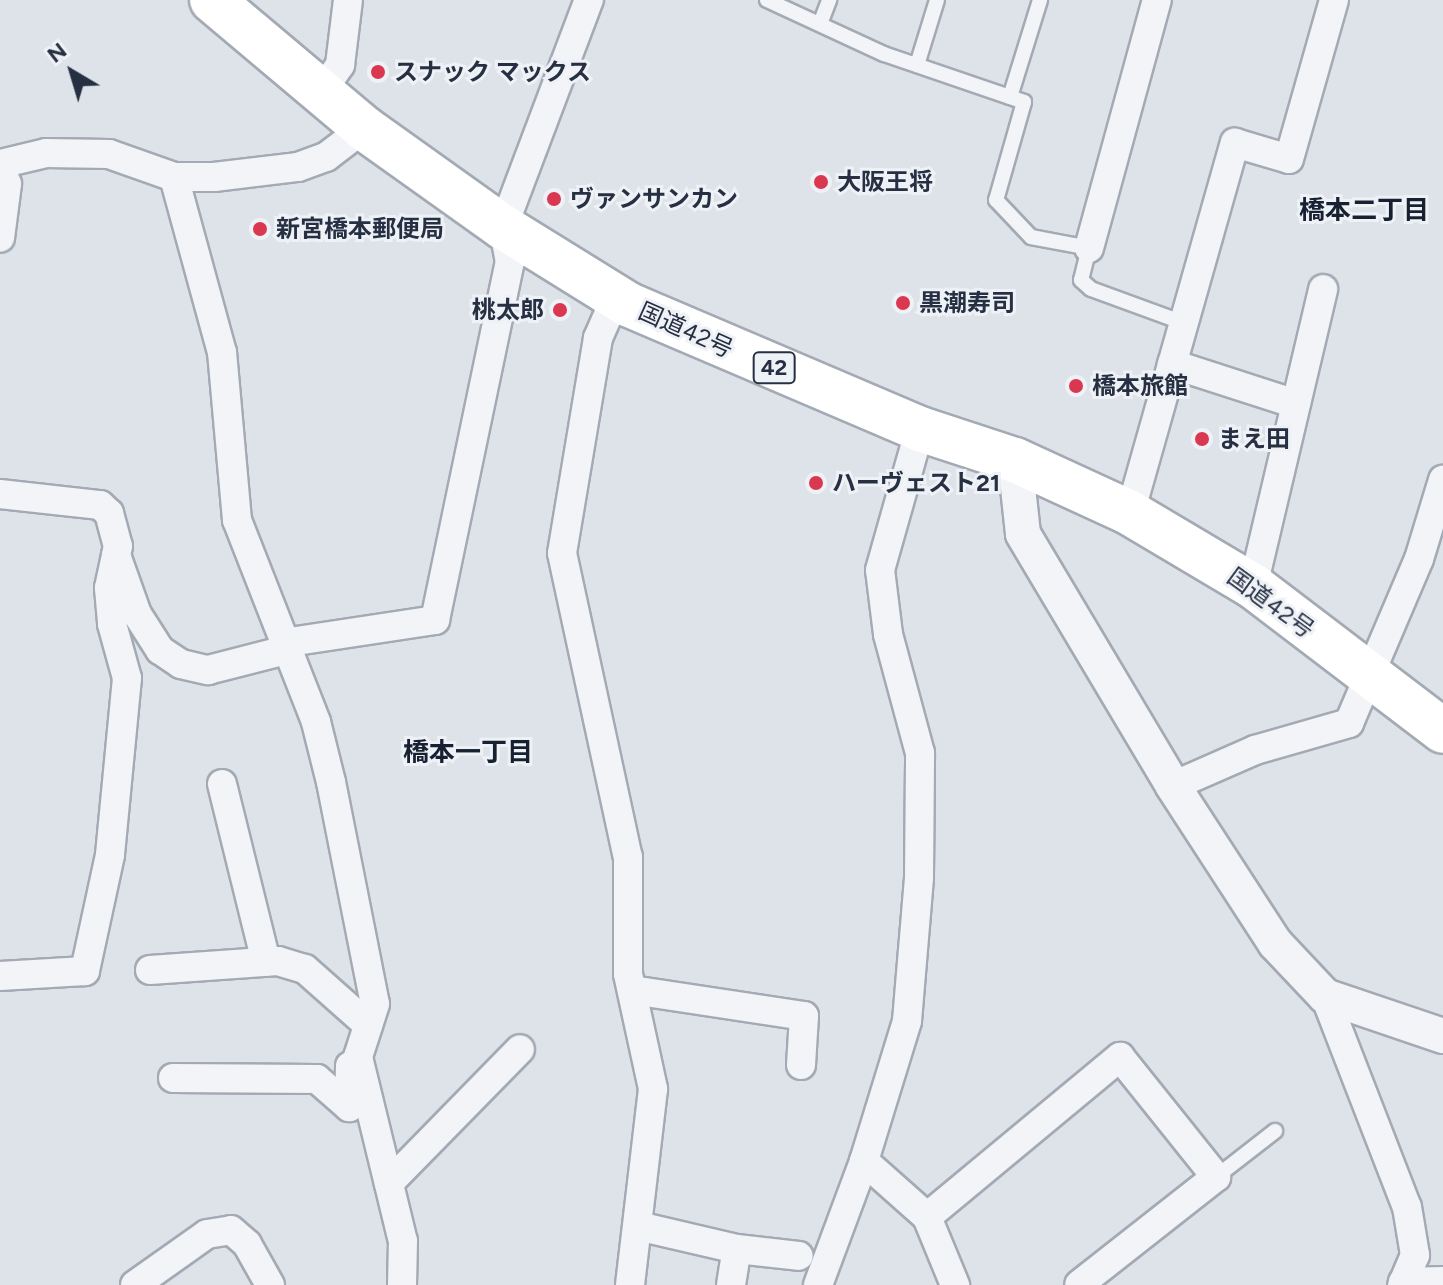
<!DOCTYPE html>
<meta charset="utf-8">
<style>
body{margin:0}
#map{position:relative;width:1443px;height:1285px;overflow:hidden;background:#dee3e9;font-family:Figtree,"Noto Sans JP",sans-serif}
div>[style]{position:absolute}
.roads{filter:drop-shadow(2px 0 #a3aab4) drop-shadow(-2px 0 #a3aab4) drop-shadow(0 2px #a3aab4) drop-shadow(0 -2px #a3aab4)}
.service>*{height:14px;margin:-7px;padding:0 7px;transform-origin:7px;border-radius:7px;background:#f2f4f7}
.minor>*{height:28px;margin:-14px;padding:0 14px;transform-origin:14px;border-radius:14px;background:#f2f4f7}
.tertiary>*{height:34px;margin:-17px;padding:0 17px;transform-origin:17px;border-radius:17px;background:#f2f4f7}
.trunk>*{height:44px;margin:-22px;padding:0 22px;transform-origin:22px;border-radius:22px;background:#fff}
.dots>*{width:22px;height:22px;translate:-50% -50%;box-sizing:border-box;border:4px solid #eef2f7;border-radius:50%}
span{translate:-50% -50%;white-space:nowrap;text-align:center;line-height:1.15;-webkit-text-stroke:6px #eef2f7;paint-order:stroke}
.shield-label span{padding:2px 6px;background:#eef2f7;border:2px solid;border-radius:6px;-webkit-text-stroke-width:0}
.shield-label{font-size:22px;color:#263042;font-weight:700}
.poi-label{font-size:24px;color:#263042;font-weight:700}
.left{translate:0 -50%;text-align:left}
.right{translate:-100% -50%;text-align:right}
.street-label{font-size:24px;color:#263042}
.neighbourhood-label{font-size:26px;color:#182132;font-weight:700}
.north{position:absolute;left:32px;top:32px;width:80px;height:80px;-webkit-text-stroke:6px #eef2f7;paint-order:stroke;rotate:322deg;font-size:22px;font-weight:700;line-height:32px;text-align:center;color:#263042}
.north::after{content:'';display:block;margin:auto;width:28px;height:36px;background:#263042;clip-path:polygon(50% 0,100% 100%,50% 72%,0 100%)}
</style>
<div id="map">
<div class="roads">
<div class="service">
<div style="left:767px;top:0;width:129px;rotate:24.8deg"></div>
<div style="left:884px;top:54px;width:148px;rotate:18.9deg"></div>
<div style="left:1024px;top:102px;width:102px;rotate:105.9deg"></div>
<div style="left:996px;top:200px;width:51px;rotate:46.6deg"></div>
<div style="left:1031px;top:237px;width:59px;rotate:10.7deg"></div>
<div style="left:1089px;top:248px;width:33px;rotate:104deg"></div>
<div style="left:1081px;top:280px;width:13px;rotate:42deg"></div>
<div style="left:1091px;top:289px;width:99px;rotate:20.1deg"></div>
<div style="left:820px;top:24px;width:26px;rotate:-69deg"></div>
<div style="left:917px;top:65px;width:68px;rotate:-72.9deg"></div>
<div style="left:1010px;top:97px;width:102px;rotate:-72.8deg"></div>
<div style="left:1216px;top:1177px;width:75px;rotate:-37.9deg"></div>
</div>
<div class="minor">
<div style="left:319px;top:95px;width:37px;rotate:-55deg"></div>
<div style="left:340px;top:65px;width:65px;rotate:-83deg"></div>
<div style="left:0;top:164px;width:47px;rotate:-13.4deg"></div>
<div style="left:46px;top:153px;width:63px;rotate:0.9deg"></div>
<div style="left:109px;top:154px;width:69px;rotate:19.5deg"></div>
<div style="left:174px;top:177px;width:40px"></div>
<div style="left:214px;top:177px;width:85px;rotate:-6.8deg"></div>
<div style="left:298px;top:167px;width:30px;rotate:-20deg"></div>
<div style="left:326px;top:157px;width:48px;rotate:-37.3deg"></div>
<div style="left:0;top:167px;width:18px;rotate:68deg"></div>
<div style="left:7px;top:184px;width:54px;rotate:97.4deg"></div>
<div style="left:174px;top:177px;width:181px;rotate:74.7deg"></div>
<div style="left:222px;top:352px;width:169px;rotate:84.9deg"></div>
<div style="left:237px;top:520px;width:217px;rotate:68.6deg"></div>
<div style="left:316px;top:722px;width:62px;rotate:76deg"></div>
<div style="left:331px;top:782px;width:226px;rotate:78.8deg"></div>
<div style="left:375px;top:1004px;width:56px;rotate:107.8deg"></div>
<div style="left:358px;top:1057px;width:189px;rotate:76.3deg"></div>
<div style="left:403px;top:1241px;width:44px;rotate:91.3deg"></div>
<div style="left:1089px;top:248px;width:257px;rotate:-74.7deg"></div>
<div style="left:616px;top:297px;width:45px;rotate:113.7deg"></div>
<div style="left:598px;top:338px;width:218px;rotate:99.5deg"></div>
<div style="left:562px;top:553px;width:311px;rotate:77.8deg"></div>
<div style="left:628px;top:857px;width:117px;rotate:90deg"></div>
<div style="left:628px;top:974px;width:118px;rotate:77.7deg"></div>
<div style="left:653px;top:1089px;width:197px;rotate:96.7deg"></div>
<div style="left:1172px;top:364px;width:130px;rotate:17.9deg"></div>
<div style="left:0;top:494px;width:101px;rotate:6.3deg"></div>
<div style="left:100px;top:505px;width:12px;rotate:42deg"></div>
<div style="left:109px;top:513px;width:34px;rotate:75deg"></div>
<div style="left:118px;top:546px;width:43px;rotate:102.1deg"></div>
<div style="left:109px;top:588px;width:36px;rotate:85deg"></div>
<div style="left:112px;top:624px;width:56px;rotate:74.5deg"></div>
<div style="left:127px;top:678px;width:178px;rotate:95.5deg"></div>
<div style="left:110px;top:855px;width:119px;rotate:102.2deg"></div>
<div style="left:85px;top:971px;width:85px;rotate:176.6deg"></div>
<div style="left:1130px;top:513px;width:385px;rotate:-74.2deg"></div>
<div style="left:1235px;top:143px;width:56px;rotate:16.5deg"></div>
<div style="left:1289px;top:159px;width:165px;rotate:-74.2deg"></div>
<div style="left:116px;top:555px;width:63px;rotate:70.4deg"></div>
<div style="left:137px;top:614px;width:43px;rotate:57.4deg"></div>
<div style="left:160px;top:650px;width:25px;rotate:34deg"></div>
<div style="left:181px;top:664px;width:28px;rotate:13deg"></div>
<div style="left:208px;top:670px;width:81px;rotate:-14.4deg"></div>
<div style="left:1253px;top:586px;width:305px;rotate:-76.7deg"></div>
<div style="left:283px;top:643px;width:154px;rotate:-8.6deg"></div>
<div style="left:435px;top:620px;width:366px;rotate:-78.2deg"></div>
<div style="left:510px;top:262px;width:36px;rotate:-101deg"></div>
<div style="left:503px;top:227px;width:243px;rotate:-69.3deg"></div>
<div style="left:222px;top:784px;width:183px;rotate:76.1deg"></div>
<div style="left:1173px;top:786px;width:90px;rotate:-23.7deg"></div>
<div style="left:1255px;top:750px;width:98px;rotate:-16deg"></div>
<div style="left:1349px;top:723px;width:178px;rotate:-66.9deg"></div>
<div style="left:1419px;top:559px;width:83px;rotate:-73.1deg"></div>
<div style="left:150px;top:970px;width:128px;rotate:-4deg"></div>
<div style="left:278px;top:961px;width:28px;rotate:17deg"></div>
<div style="left:305px;top:969px;width:84px;rotate:41.6deg"></div>
<div style="left:632px;top:990px;width:174px;rotate:8.6deg"></div>
<div style="left:804px;top:1016px;width:49px;rotate:93.5deg"></div>
<div style="left:1325px;top:996px;width:226px;rotate:68.8deg"></div>
<div style="left:1407px;top:1207px;width:49px;rotate:80.5deg"></div>
<div style="left:1415px;top:1255px;width:33px;rotate:113deg"></div>
<div style="left:173px;top:1078px;width:144px;rotate:0.4deg"></div>
<div style="left:317px;top:1079px;width:43px;rotate:41.2deg"></div>
<div style="left:349px;top:1107px;width:41px;rotate:-88.6deg"></div>
<div style="left:864px;top:1161px;width:84px;rotate:41.6deg"></div>
<div style="left:927px;top:1217px;width:74px;rotate:67.6deg"></div>
<div style="left:389px;top:1183px;width:187px;rotate:-45.6deg"></div>
<div style="left:927px;top:1217px;width:251px;rotate:-39.7deg"></div>
<div style="left:1120px;top:1057px;width:154px;rotate:51.3deg"></div>
<div style="left:1216px;top:1177px;width:174px;rotate:141.8deg"></div>
<div style="left:638px;top:1226px;width:102px;rotate:13.1deg"></div>
<div style="left:737px;top:1249px;width:62px;rotate:6.4deg"></div>
<div style="left:1403px;top:1282px;width:40px;rotate:-1.4deg"></div>
<div style="left:135px;top:1285px;width:88px;rotate:-35.3deg"></div>
<div style="left:207px;top:1234px;width:24px;rotate:-9deg"></div>
<div style="left:231px;top:1230px;width:21px;rotate:41deg"></div>
<div style="left:247px;top:1244px;width:47px;rotate:60.7deg"></div>
<div style="left:731px;top:1285px;width:36px;rotate:-81deg"></div>
<div style="left:818px;top:1285px;width:132px;rotate:-69.6deg"></div>
<div style="left:864px;top:1161px;width:146px;rotate:-72.9deg"></div>
<div style="left:907px;top:1021px;width:144px;rotate:-85.2deg"></div>
<div style="left:919px;top:877px;width:124px;rotate:-89.5deg"></div>
<div style="left:920px;top:753px;width:123px;rotate:-105.1deg"></div>
<div style="left:888px;top:634px;width:64px;rotate:-97.1deg"></div>
<div style="left:880px;top:570px;width:147px;rotate:-74.2deg"></div>
</div>
<div class="tertiary">
<div style="left:1015px;top:460px;width:74px;rotate:83.8deg"></div>
<div style="left:1023px;top:534px;width:293px;rotate:59.2deg"></div>
<div style="left:1173px;top:786px;width:187px;rotate:57deg"></div>
<div style="left:1275px;top:943px;width:73px;rotate:46.7deg"></div>
<div style="left:1325px;top:996px;width:125px;rotate:18.7deg"></div>
</div>
<div class="trunk">
<div style="left:212px;top:0;width:199px;rotate:40.1deg"></div>
<div style="left:364px;top:128px;width:171px;rotate:35.5deg"></div>
<div style="left:503px;top:227px;width:146px;rotate:31.8deg"></div>
<div style="left:627px;top:304px;width:319px;rotate:23.1deg"></div>
<div style="left:920px;top:429px;width:100px;rotate:18.1deg"></div>
<div style="left:1015px;top:460px;width:127px;rotate:24.7deg"></div>
<div style="left:1130px;top:513px;width:143px;rotate:30.7deg"></div>
<div style="left:1253px;top:586px;width:239px;rotate:37.3deg"></div>
</div>
</div>
<div class="dots">
<div style="left:378px;top:72px;background:#da3750"></div>
<div style="left:821px;top:182px;background:#da3750"></div>
<div style="left:554px;top:199px;background:#da3750"></div>
<div style="left:260px;top:229px;background:#da3750"></div>
<div style="left:903px;top:303px;background:#da3750"></div>
<div style="left:560px;top:310px;background:#da3750"></div>
<div style="left:1076px;top:386px;background:#da3750"></div>
<div style="left:1202px;top:439px;background:#da3750"></div>
<div style="left:816px;top:483px;background:#da3750"></div>
</div>
<div class="shield-label">
<span style="left:774px;top:368px">42</span>
</div>
<div class="poi-label">
<span class="left" style="left:394px;top:72px">スナック マックス</span>
<span class="left" style="left:837px;top:182px">大阪王将</span>
<span class="left" style="left:570px;top:199px">ヴァンサンカン</span>
<span class="left" style="left:276px;top:229px">新宮橋本郵便局</span>
<span class="left" style="left:919px;top:303px">黒潮寿司</span>
<span class="right" style="left:544px;top:310px">桃太郎</span>
<span class="left" style="left:1092px;top:386px">橋本旅館</span>
<span class="left" style="left:1218px;top:439px">まえ田</span>
<span class="left" style="left:832px;top:483px">ハーヴェスト21</span>
</div>
<div class="street-label">
<span style="left:686px;top:330px;rotate:24deg">国道42号</span>
<span style="left:1271px;top:603px;rotate:36deg">国道42号</span>
</div>
<div class="neighbourhood-label">
<span style="left:1364px;top:211px">橋本二丁目</span>
<span style="left:468px;top:753px">橋本一丁目</span>
</div>
<div class="north">N</div>
</div>
